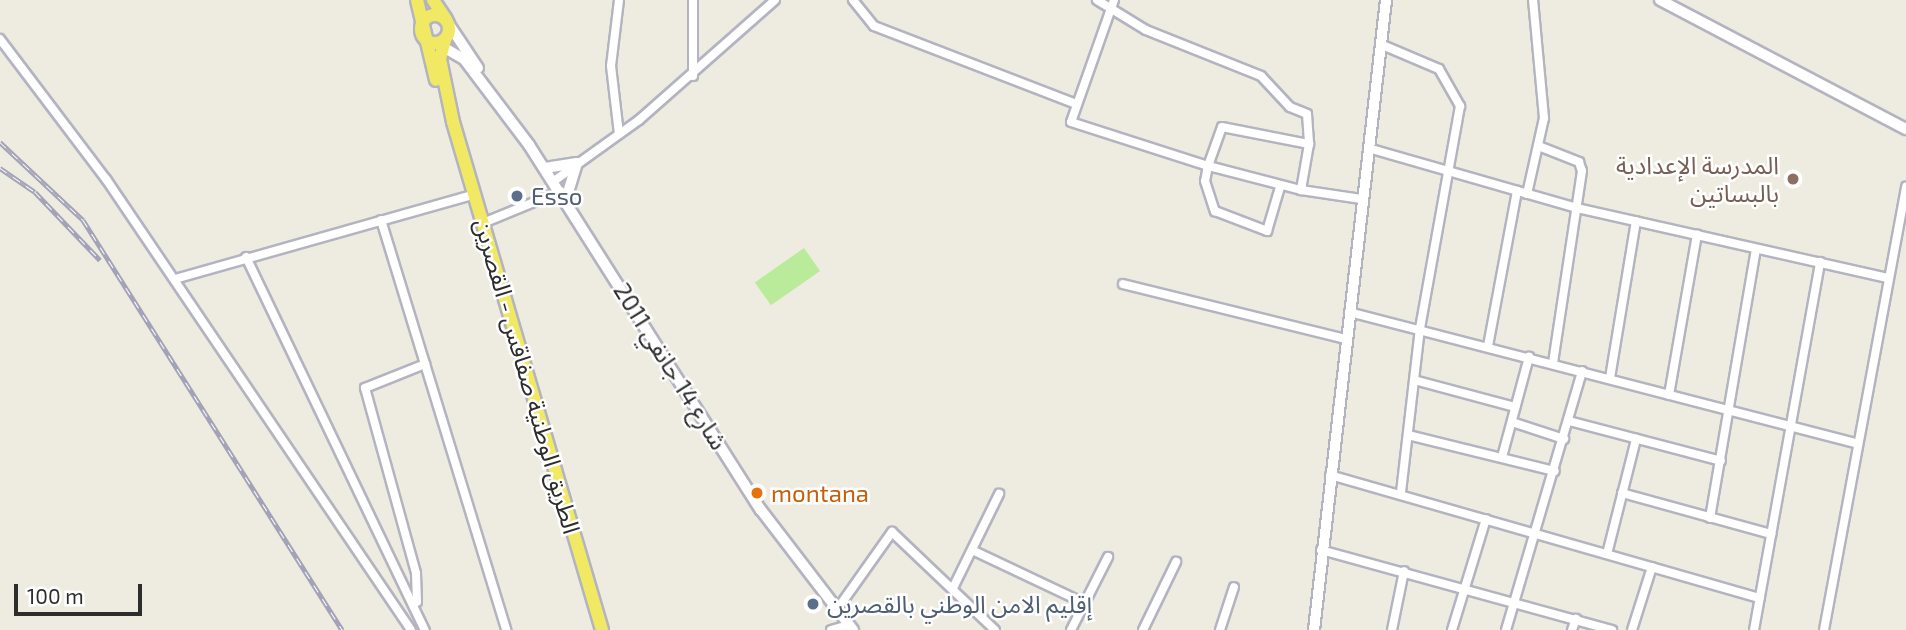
<!DOCTYPE html>
<meta charset="utf-8">
<style>
body{margin:0}
#map{position:relative;width:1906px;height:630px;overflow:hidden;background:#eeebe0;font-family:"Exo 2","Noto Sans Arabic",sans-serif}
div>[style]{position:absolute}
.pitch>*{inset:0;background:#baeb9a;transform-origin:0 0}
.roads{filter:drop-shadow(2px 0 #b3b4c0) drop-shadow(-2px 0 #b3b4c0) drop-shadow(0 2px #b3b4c0) drop-shadow(0 -2px #b3b4c0)}
.minor>*{height:8px;margin:-4px;padding:0 4px;transform-origin:4px;border-radius:4px;background:#fff}
.tertiary>*{height:10px;margin:-5px;padding:0 5px;transform-origin:5px;border-radius:5px;background:#fff}
.secondary>*{height:10px;margin:-5px;padding:0 5px;transform-origin:5px;border-radius:5px;background:#fff}
.primary>*{height:12px;margin:-6px;padding:0 6px;transform-origin:6px;border-radius:6px;background:#f1e963}
.primary>.ring{margin:-6px;padding:0;box-sizing:content-box;background:none;border:12px solid #f1e963;border-radius:50%}
.rail>*{height:5px;margin-top:-2.5px;transform-origin:0;background:repeating-linear-gradient(90deg,#fff 0 8px,#a3a2b7 0 16px);box-sizing:border-box;border-block:2px solid #a3a2b7}
.dots>*{width:19px;height:19px;translate:-50% -50%;box-sizing:border-box;border:4px solid #fff;border-radius:50%}
span{translate:-50% -50%;white-space:nowrap;text-align:center;line-height:1.15;-webkit-text-stroke:5px #fff;paint-order:stroke}
.education-label{font-size:24px;color:#785e54}
.right{translate:-100% -50%;text-align:right}
.service-label{font-size:24px;color:#4e5e75}
.left{translate:0 -50%;text-align:left}
.street-label{font-size:24px;color:#2d2d2d}
.food-label{font-size:24px;color:#c56008}
.scale{position:absolute;left:14px;top:584px;width:128px;height:32px;box-sizing:border-box;border:4px solid #2d2d2d;border-top:0;padding-left:9px;font-size:21px;line-height:24px;white-space:nowrap;color:#2d2d2d;-webkit-text-stroke:5px #fff;paint-order:stroke}
</style>
<div id="map">
<div class="pitch">
<div style="left:804px;top:248px;width:28px;height:60px;rotate:55deg"></div>
</div>
<div class="roads">
<div class="minor">
<div style="left:619px;top:0;width:66px;rotate:96.9deg"></div>
<div style="left:611px;top:66px;width:68px;rotate:83.3deg"></div>
<div style="left:853px;top:0;width:33px;rotate:51deg"></div>
<div style="left:874px;top:26px;width:214px;rotate:21.1deg"></div>
<div style="left:1097px;top:0;width:57px;rotate:31.5deg"></div>
<div style="left:1146px;top:30px;width:124px;rotate:21.8deg"></div>
<div style="left:1261px;top:76px;width:42px;rotate:46.9deg"></div>
<div style="left:1290px;top:107px;width:18px;rotate:22deg"></div>
<div style="left:1307px;top:114px;width:30px;rotate:86deg"></div>
<div style="left:1114px;top:0;width:129px;rotate:109.4deg"></div>
<div style="left:1071px;top:122px;width:144px;rotate:17.8deg"></div>
<div style="left:1208px;top:166px;width:15px;rotate:101deg"></div>
<div style="left:1205px;top:181px;width:32px;rotate:72deg"></div>
<div style="left:1215px;top:211px;width:56px;rotate:21deg"></div>
<div style="left:1267px;top:231px;width:46px;rotate:-73.5deg"></div>
<div style="left:0;top:39px;width:176px;rotate:52.9deg"></div>
<div style="left:106px;top:179px;width:544px;rotate:55.93deg"></div>
<div style="left:1380px;top:44px;width:64px;rotate:23deg"></div>
<div style="left:1439px;top:69px;width:43px;rotate:60.4deg"></div>
<div style="left:1460px;top:106px;width:226px;rotate:100.2deg"></div>
<div style="left:1420px;top:328px;width:166px;rotate:96.6deg"></div>
<div style="left:693px;top:76px;width:76px;rotate:-90deg"></div>
<div style="left:1541px;top:147px;width:41px;rotate:21.5deg"></div>
<div style="left:1579px;top:162px;width:9px;rotate:72deg"></div>
<div style="left:1582px;top:171px;width:194px;rotate:98.6deg"></div>
<div style="left:1368px;top:148px;width:217px;rotate:16deg"></div>
<div style="left:1577px;top:208px;width:319px;rotate:12.7deg"></div>
<div style="left:554px;top:181px;width:105px;rotate:-35.7deg"></div>
<div style="left:639px;top:120px;width:181px;rotate:-41.4deg"></div>
<div style="left:1301px;top:190px;width:96px;rotate:-165.5deg"></div>
<div style="left:1208px;top:166px;width:41px;rotate:-70.3deg"></div>
<div style="left:1222px;top:127px;width:89px;rotate:11.1deg"></div>
<div style="left:1309px;top:144px;width:47px;rotate:99.9deg"></div>
<div style="left:1301px;top:190px;width:61px;rotate:8.5deg"></div>
<div style="left:1527px;top:194px;width:78px;rotate:-77.4deg"></div>
<div style="left:1544px;top:118px;width:119px;rotate:-95.3deg"></div>
<div style="left:381px;top:220px;width:429px;rotate:73deg"></div>
<div style="left:483px;top:223px;width:84px;rotate:-22.3deg"></div>
<div style="left:246px;top:257px;width:414px;rotate:64.4deg"></div>
<div style="left:175px;top:279px;width:312px;rotate:-15.8deg"></div>
<div style="left:1123px;top:284px;width:230px;rotate:13.9deg"></div>
<div style="left:1349px;top:312px;width:523px;rotate:14.51deg"></div>
<div style="left:1488px;top:346px;width:158px;rotate:-79.4deg"></div>
<div style="left:1610px;top:378px;width:159px;rotate:-80.6deg"></div>
<div style="left:1414px;top:380px;width:105px;rotate:15deg"></div>
<div style="left:1669px;top:395px;width:163px;rotate:-80.1deg"></div>
<div style="left:1569px;top:421px;width:157px;rotate:14.7deg"></div>
<div style="left:1512px;top:422px;width:55px;rotate:18.1deg"></div>
<div style="left:1408px;top:435px;width:151px;rotate:13.8deg"></div>
<div style="left:1502px;top:457px;width:104px;rotate:-74.9deg"></div>
<div style="left:1330px;top:475px;width:447px;rotate:16deg"></div>
<div style="left:1622px;top:493px;width:155px;rotate:15.4deg"></div>
<div style="left:1710px;top:518px;width:273px;rotate:-80.3deg"></div>
<div style="left:972px;top:550px;width:124px;rotate:25.3deg"></div>
<div style="left:1321px;top:550px;width:302px;rotate:15.4deg"></div>
<div style="left:1607px;top:554px;width:119px;rotate:-75.8deg"></div>
<div style="left:953px;top:588px;width:105px;rotate:-63.9deg"></div>
<div style="left:417px;top:602px;width:29px;rotate:-92deg"></div>
<div style="left:416px;top:573px;width:192px;rotate:-105.4deg"></div>
<div style="left:365px;top:388px;width:65px;rotate:-21.8deg"></div>
<div style="left:836px;top:611px;width:97px;rotate:-54.7deg"></div>
<div style="left:892px;top:532px;width:142px;rotate:43.6deg"></div>
<div style="left:831px;top:630px;width:19px;rotate:-16deg"></div>
<div style="left:1071px;top:630px;width:82px;rotate:-63.1deg"></div>
<div style="left:1143px;top:630px;width:76px;rotate:-64.1deg"></div>
<div style="left:1220px;top:630px;width:45px;rotate:-72deg"></div>
<div style="left:1392px;top:630px;width:60px;rotate:-78.5deg"></div>
<div style="left:1452px;top:630px;width:116px;rotate:-73deg"></div>
<div style="left:1506px;top:630px;width:270px;rotate:-73.6deg"></div>
<div style="left:1572px;top:630px;width:12px;rotate:-70deg"></div>
<div style="left:1632px;top:630px;width:66px;rotate:-72.4deg"></div>
<div style="left:1754px;top:630px;width:374px;rotate:-79.8deg"></div>
<div style="left:1824px;top:630px;width:451px;rotate:-79.5deg"></div>
</div>
<div class="tertiary">
<div style="left:1660px;top:0;width:278px;rotate:27.7deg"></div>
<div style="left:1314px;top:630px;width:634px;rotate:-83.48deg"></div>
</div>
<div class="secondary">
<div style="left:448px;top:23px;width:54px;rotate:56.3deg"></div>
<div style="left:436px;top:43px;width:32px;rotate:30deg"></div>
<div style="left:464px;top:59px;width:108px;rotate:52.9deg"></div>
<div style="left:529px;top:145px;width:432px;rotate:57.6deg"></div>
<div style="left:761px;top:510px;width:151px;rotate:52.5deg"></div>
<div style="left:545px;top:168px;width:32px;rotate:-9deg"></div>
<div style="left:577px;top:163px;width:37px;rotate:107deg"></div>
</div>
<div class="primary">
<div style="left:417px;top:0;width:82px;rotate:76.6deg"></div>
<div style="left:433px;top:0;width:23px;rotate:56deg"></div>
<div class="ring" style="left:421px;top:15px;width:16px;height:16px"></div>
<div style="left:445px;top:40px;width:20px;rotate:105deg"></div>
<div style="left:440px;top:59px;width:64px;rotate:78.3deg"></div>
<div style="left:453px;top:122px;width:529px;rotate:73.65deg"></div>
</div>
</div>
<div class="rail">
<div style="left:0;top:142px;width:114px;rotate:43.2deg"></div>
<div style="left:83px;top:220px;width:485px;rotate:57.7deg"></div>
<div style="left:0;top:168px;width:42px;rotate:34.4deg"></div>
<div style="left:35px;top:192px;width:94px;rotate:46.3deg"></div>
</div>
<div class="dots">
<div style="left:1793px;top:179px;background:#8d6e63"></div>
<div style="left:517px;top:196px;background:#5c6f8a"></div>
<div style="left:757px;top:493px;background:#e8710a"></div>
<div style="left:813px;top:604px;background:#5c6f8a"></div>
</div>
<div class="education-label">
<span class="right" style="left:1779px;top:179px">المدرسة الإعدادية<br>بالبساتين</span>
</div>
<div class="service-label">
<span class="left" style="left:531px;top:196px">Esso</span>
<span class="left" style="left:827px;top:604px">إقليم الامن الوطني بالقصرين</span>
</div>
<div class="street-label">
<span style="left:671px;top:366px;rotate:58deg">شارع 14 جانفي 2011</span>
<span style="left:528px;top:376px;rotate:74deg">الطريق الوطنية صفاقس - القصرين</span>
</div>
<div class="food-label">
<span class="left" style="left:771px;top:493px">montana</span>
</div>
<div class="scale">100 m</div>
</div>
